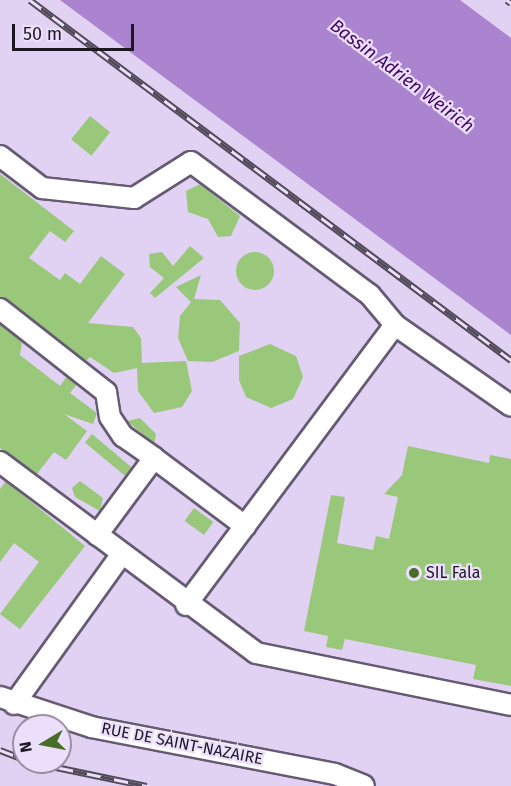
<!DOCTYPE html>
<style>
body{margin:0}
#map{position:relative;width:511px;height:786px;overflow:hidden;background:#ecdffb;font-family:"Fira Sans",sans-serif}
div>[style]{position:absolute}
.built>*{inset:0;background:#e1d1f3}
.water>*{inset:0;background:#aa84cf}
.building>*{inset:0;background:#9ac87b;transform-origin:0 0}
.round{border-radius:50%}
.roads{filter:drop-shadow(2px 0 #665b73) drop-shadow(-2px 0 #665b73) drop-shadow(0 2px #665b73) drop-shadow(0 -2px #665b73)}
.minor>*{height:20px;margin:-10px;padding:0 10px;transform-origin:10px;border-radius:10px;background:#fff}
.rail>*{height:7px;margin-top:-3.5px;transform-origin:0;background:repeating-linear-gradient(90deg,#ecdffb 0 14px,#524b59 0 28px);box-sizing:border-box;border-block:2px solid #524b59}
.dots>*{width:16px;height:16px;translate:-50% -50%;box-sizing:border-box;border:3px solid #ecdffb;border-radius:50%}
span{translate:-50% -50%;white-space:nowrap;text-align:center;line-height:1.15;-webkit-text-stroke:4.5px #ecdffb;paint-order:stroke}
.poi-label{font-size:16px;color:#1d1922}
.left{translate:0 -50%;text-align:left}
.street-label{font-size:16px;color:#1d1922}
.water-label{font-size:18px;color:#400664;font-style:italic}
.north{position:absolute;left:12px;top:714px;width:60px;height:60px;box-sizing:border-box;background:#ecdffb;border:2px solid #9990a4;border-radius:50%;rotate:260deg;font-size:16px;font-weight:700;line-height:24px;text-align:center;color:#1d1922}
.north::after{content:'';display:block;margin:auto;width:21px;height:27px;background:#476e29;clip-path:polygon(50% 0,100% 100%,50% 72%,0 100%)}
.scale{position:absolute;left:12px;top:24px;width:122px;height:27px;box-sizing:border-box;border:3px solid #1d1922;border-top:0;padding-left:8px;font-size:18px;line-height:21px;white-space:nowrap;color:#1d1922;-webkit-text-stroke:4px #ecdffb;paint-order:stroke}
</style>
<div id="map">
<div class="built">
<div style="clip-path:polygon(evenodd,0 0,511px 0,511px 786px,0 786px,0 0,24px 726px,60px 726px,60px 762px,24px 762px,24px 726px)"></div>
</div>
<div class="water">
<div style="clip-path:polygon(60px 0,460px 0,511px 38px,511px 335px)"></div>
</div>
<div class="building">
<div style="left:90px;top:116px;width:26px;height:30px;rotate:39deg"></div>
<div style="clip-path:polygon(0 174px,74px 231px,65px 242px,50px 231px,29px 258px,60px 280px,65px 273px,80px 284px,101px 256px,125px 274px,88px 323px,133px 327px,141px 338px,142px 363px,186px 361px,192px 391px,182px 407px,154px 413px,138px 391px,137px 368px,114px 373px,90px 357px,86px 361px,0 297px)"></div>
<div style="clip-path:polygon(200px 184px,240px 216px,231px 236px,218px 237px,208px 219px,188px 212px,186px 191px)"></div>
<div style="clip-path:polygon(190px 246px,204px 258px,155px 298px,150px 293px,164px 278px,150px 267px,149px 254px,162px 252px,173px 266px)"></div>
<div class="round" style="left:236px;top:252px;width:38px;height:38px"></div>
<div style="clip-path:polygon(201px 275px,194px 299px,220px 300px,240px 323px,239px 351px,212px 362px,188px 361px,178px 338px,180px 316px,191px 302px,176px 287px)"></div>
<div style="clip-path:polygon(0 324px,22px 342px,20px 355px,60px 386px,67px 376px,77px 384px,70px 393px,97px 413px,93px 424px,64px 414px,87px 431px,66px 460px,54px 452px,37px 474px,0 448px)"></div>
<div style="clip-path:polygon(270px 344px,296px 356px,303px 377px,293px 399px,271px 408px,246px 397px,239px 380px,239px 356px)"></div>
<div style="clip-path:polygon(140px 418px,156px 434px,154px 444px,127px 421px)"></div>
<div style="left:92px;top:434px;width:52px;height:11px;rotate:40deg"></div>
<div style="clip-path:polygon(408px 446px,489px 463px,490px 455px,511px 459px,511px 686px,473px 679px,476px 665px,345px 639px,342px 650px,326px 647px,328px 636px,304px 631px,331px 495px,345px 497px,337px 543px,373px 550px,376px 536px,389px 539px,398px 497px,384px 494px,402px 475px)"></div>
<div style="clip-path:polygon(6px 481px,85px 546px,20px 629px,0 614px,39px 562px,14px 543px,0 562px,0 489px)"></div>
<div style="clip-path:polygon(80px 481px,103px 498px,100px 511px,75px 497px,72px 488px)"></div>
<div style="left:194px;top:508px;width:24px;height:16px;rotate:36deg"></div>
</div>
<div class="roads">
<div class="minor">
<div style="left:0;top:156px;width:53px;rotate:37.3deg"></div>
<div style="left:42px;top:188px;width:93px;rotate:6.2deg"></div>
<div style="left:134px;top:198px;width:67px;rotate:-32.3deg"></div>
<div style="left:191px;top:162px;width:223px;rotate:36.6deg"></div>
<div style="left:370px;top:295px;width:39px;rotate:50deg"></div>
<div style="left:395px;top:325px;width:141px;rotate:34.9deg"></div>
<div style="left:0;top:309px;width:135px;rotate:38.1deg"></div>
<div style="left:106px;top:392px;width:25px;rotate:81deg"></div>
<div style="left:110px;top:417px;width:23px;rotate:56deg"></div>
<div style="left:123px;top:436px;width:38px;rotate:35deg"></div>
<div style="left:0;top:462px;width:319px;rotate:36.7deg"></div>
<div style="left:256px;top:653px;width:260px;rotate:11.5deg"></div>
<div style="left:97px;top:535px;width:96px;rotate:-53.5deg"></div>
<div style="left:154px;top:458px;width:114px;rotate:36.8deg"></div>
<div style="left:186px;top:605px;width:349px;rotate:-53.3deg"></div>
<div style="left:0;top:697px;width:96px;rotate:18.2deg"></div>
<div style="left:91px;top:727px;width:248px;rotate:10.9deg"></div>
<div style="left:335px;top:774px;width:31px;rotate:22deg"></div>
<div style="left:14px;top:704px;width:183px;rotate:-54.3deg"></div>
</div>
</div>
<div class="rail">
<div style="left:30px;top:0;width:601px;rotate:36.81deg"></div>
<div style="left:507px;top:0;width:5px;rotate:37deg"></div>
<div style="left:0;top:750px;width:26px;rotate:21deg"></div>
<div style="left:32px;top:762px;width:117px;rotate:11.8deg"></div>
</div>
<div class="dots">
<div style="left:414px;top:573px;background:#476e29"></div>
</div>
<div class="poi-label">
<span class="left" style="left:426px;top:573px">SIL Fala</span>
</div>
<div class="street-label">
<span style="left:182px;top:744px;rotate:11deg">RUE DE SAINT-NAZAIRE</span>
</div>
<div class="water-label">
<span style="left:402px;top:76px;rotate:37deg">Bassin Adrien Weirich</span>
</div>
<div class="north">N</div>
<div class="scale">50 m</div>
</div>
